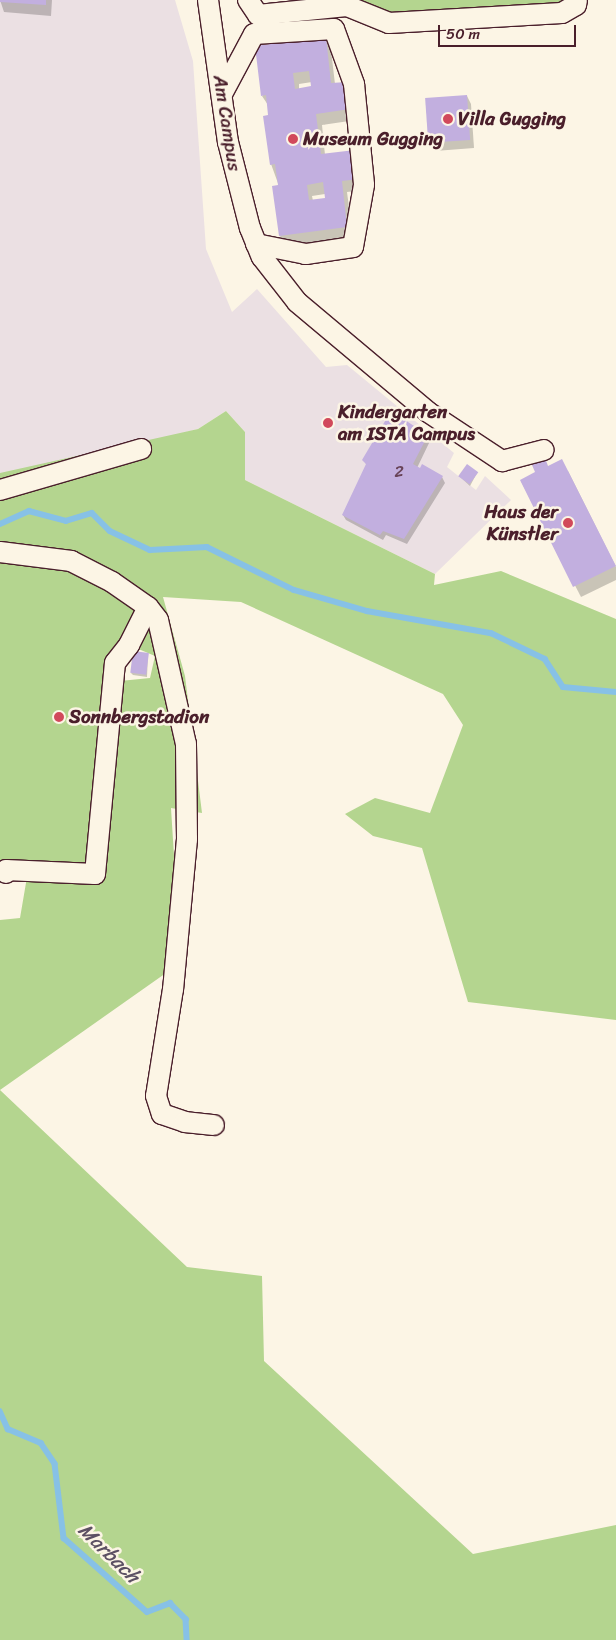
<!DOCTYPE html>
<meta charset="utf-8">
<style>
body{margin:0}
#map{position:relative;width:616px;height:1640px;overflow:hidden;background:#fcf5e5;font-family:Sriracha,sans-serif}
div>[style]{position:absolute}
.built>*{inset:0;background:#ebe0e3}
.green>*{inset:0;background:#b4d58f}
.shadow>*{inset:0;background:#0003}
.stream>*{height:5.5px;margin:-2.75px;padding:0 2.75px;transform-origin:2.75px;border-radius:2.75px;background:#87c1e6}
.building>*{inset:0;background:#c2afdf;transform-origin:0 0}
.roads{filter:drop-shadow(1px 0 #4a1f2b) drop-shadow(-1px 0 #4a1f2b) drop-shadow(0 1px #4a1f2b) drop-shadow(0 -1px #4a1f2b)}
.minor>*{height:20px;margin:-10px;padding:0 10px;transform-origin:10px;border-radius:10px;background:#fcf5e5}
.dots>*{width:14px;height:14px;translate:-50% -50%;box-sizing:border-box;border:2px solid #fcf5e5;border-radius:50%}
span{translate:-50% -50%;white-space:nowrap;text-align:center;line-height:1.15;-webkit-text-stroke:5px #fcf5e5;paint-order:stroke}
.number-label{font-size:16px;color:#684358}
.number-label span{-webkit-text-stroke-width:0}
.poi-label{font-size:19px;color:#4a1f2b;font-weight:700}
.left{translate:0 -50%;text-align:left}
.right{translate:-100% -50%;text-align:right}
.street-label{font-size:19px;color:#4a1f2b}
.water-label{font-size:20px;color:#5c5063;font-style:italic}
.scale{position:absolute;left:438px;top:25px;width:138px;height:22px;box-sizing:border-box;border:2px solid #4a1f2b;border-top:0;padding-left:6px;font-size:15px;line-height:18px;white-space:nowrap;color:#4a1f2b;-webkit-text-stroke:4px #fcf5e5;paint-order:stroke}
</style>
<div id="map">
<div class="built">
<div style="clip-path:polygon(0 0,175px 0,193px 61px,206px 249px,232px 312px,257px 289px,326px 367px,347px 365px,454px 453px,447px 467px,476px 490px,485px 476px,511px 500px,435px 574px,245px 480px,245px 432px,226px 411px,198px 429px,0 480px)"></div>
</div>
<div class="green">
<div style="clip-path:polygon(347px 0,573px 0,561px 7px,388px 17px)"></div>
<div style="clip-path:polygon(evenodd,226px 411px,245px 432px,245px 480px,435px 574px,434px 585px,501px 571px,616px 619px,616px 1020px,468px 1002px,422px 848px,373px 836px,345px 814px,375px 798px,430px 813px,463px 725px,443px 694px,241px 602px,163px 597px,185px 676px,202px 813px,171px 808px,176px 888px,166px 973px,0 1090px,187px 1267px,262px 1276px,264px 1361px,473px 1554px,616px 1525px,616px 1640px,0 1640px,0 920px,20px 918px,27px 877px,0 872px,0 473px,198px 429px,226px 411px,122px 642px,155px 656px,150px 678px,120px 681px,122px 642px)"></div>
</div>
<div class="shadow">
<div style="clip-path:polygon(0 0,52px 0,51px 16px,4px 12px)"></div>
<div style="clip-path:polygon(evenodd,325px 39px,331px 50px,335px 84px,356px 120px,322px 125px,325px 155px,354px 152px,365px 190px,347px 192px,353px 238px,286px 247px,280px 236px,279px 186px,271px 164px,268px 105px,262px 96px,325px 39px,312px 82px,312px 87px,299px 89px,299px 84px,312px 82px,325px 39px,325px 194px,326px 199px,313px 201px,312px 196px,325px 194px)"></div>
<div style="clip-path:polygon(467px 96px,471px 104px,474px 148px,435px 151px,430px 143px,427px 99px)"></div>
<div style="clip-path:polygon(427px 436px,430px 441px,417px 468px,442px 477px,445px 483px,407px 544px,386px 535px,383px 540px,346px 520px,343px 515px,367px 466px,364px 460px)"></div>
<div style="clip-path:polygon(548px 467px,568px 471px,616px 567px,616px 580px,581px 597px,521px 481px)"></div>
<div style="clip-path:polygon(477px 473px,470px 486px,459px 476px)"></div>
<div style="clip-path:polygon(148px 654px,147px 677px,133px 675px,131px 673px)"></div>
</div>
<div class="stream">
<div style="left:0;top:524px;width:32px;rotate:-24deg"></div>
<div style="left:29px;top:511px;width:38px;rotate:15deg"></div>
<div style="left:66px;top:521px;width:27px;rotate:-17deg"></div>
<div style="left:92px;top:513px;width:25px;rotate:45deg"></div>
<div style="left:110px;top:531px;width:44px;rotate:25.4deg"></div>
<div style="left:150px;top:550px;width:57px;rotate:-3deg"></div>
<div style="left:207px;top:547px;width:97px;rotate:26.3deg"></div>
<div style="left:294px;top:590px;width:76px;rotate:16deg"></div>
<div style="left:367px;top:611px;width:126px;rotate:10.1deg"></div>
<div style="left:491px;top:633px;width:60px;rotate:25.7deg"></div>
<div style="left:545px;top:659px;width:33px;rotate:57deg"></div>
<div style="left:563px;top:687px;width:53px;rotate:5.4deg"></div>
<div style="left:0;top:1411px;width:20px;rotate:66deg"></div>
<div style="left:8px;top:1429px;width:36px;rotate:23deg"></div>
<div style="left:41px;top:1443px;width:25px;rotate:56deg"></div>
<div style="left:55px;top:1464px;width:75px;rotate:83.1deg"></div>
<div style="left:64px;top:1538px;width:111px;rotate:41.7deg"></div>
<div style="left:147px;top:1612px;width:25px;rotate:-21deg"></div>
<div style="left:170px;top:1603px;width:23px;rotate:45deg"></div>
<div style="left:186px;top:1619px;width:21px;rotate:87deg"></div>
</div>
<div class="building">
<div style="clip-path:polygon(0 0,46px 0,46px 5px,0 2px)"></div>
<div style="clip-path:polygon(evenodd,326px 37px,331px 83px,347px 82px,350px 109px,316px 114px,321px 154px,355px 150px,359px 179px,342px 181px,347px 227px,279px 236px,272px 186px,278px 185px,275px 164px,270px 165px,263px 116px,268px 115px,266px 95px,261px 96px,255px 46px,326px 37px,309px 71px,311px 86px,295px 89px,293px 73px,309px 71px,326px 37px,323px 182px,325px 198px,309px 200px,307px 185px,323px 182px)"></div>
<div style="left:467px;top:95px;width:45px;height:42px;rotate:86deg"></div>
<div style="clip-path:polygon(391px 411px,428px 435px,413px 464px,420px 468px,422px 464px,443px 476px,404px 539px,383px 531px,380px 535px,342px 515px,366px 464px,362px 460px)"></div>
<div style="clip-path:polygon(545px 458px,548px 466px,562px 459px,616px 566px,573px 587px,520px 480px,535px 472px,532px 465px)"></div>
<div style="left:467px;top:464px;width:14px;height:15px;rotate:36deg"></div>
<div style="left:133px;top:651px;width:16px;height:22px;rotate:7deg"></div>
</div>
<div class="roads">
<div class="minor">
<div style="left:208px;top:0;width:143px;rotate:82deg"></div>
<div style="left:228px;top:142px;width:89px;rotate:75.7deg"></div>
<div style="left:250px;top:228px;width:31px;rotate:68deg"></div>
<div style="left:262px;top:257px;width:57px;rotate:52.1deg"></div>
<div style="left:297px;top:302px;width:171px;rotate:40deg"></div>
<div style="left:428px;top:412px;width:89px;rotate:33.5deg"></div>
<div style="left:502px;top:461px;width:43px;rotate:-14.7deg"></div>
<div style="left:248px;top:0;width:18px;rotate:56deg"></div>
<div style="left:258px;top:15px;width:89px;rotate:-5.8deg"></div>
<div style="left:347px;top:6px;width:45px;rotate:22deg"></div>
<div style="left:389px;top:23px;width:173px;rotate:-3.3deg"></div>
<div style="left:562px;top:13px;width:16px;rotate:-30deg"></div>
<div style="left:576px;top:5px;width:5px;rotate:-79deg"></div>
<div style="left:222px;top:94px;width:68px;rotate:-61.9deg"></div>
<div style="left:254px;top:34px;width:80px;rotate:-3.6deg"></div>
<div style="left:334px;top:29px;width:59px;rotate:70deg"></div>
<div style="left:354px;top:84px;width:101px;rotate:84.3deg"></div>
<div style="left:364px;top:185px;width:63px;rotate:100.1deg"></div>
<div style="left:353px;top:247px;width:48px;rotate:171.5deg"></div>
<div style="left:306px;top:254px;width:51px;rotate:-168.7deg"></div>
<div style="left:0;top:490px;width:147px;rotate:-16.2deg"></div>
<div style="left:0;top:552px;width:72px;rotate:7.2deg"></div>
<div style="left:71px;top:561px;width:46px;rotate:27.1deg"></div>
<div style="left:112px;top:582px;width:44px;rotate:34.8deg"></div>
<div style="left:148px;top:607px;width:16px;rotate:52deg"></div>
<div style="left:158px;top:620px;width:127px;rotate:77.3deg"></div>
<div style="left:186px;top:744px;width:95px;rotate:89.4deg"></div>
<div style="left:187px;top:839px;width:151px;rotate:95.3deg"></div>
<div style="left:173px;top:989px;width:108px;rotate:99deg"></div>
<div style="left:156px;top:1096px;width:19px;rotate:72deg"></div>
<div style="left:162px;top:1114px;width:24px;rotate:19deg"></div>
<div style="left:185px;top:1122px;width:29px;rotate:6deg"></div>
<div style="left:6px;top:873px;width:3px;rotate:-90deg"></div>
<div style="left:6px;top:870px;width:89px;rotate:2.6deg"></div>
<div style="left:95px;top:874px;width:212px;rotate:-84.6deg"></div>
<div style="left:115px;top:663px;width:23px;rotate:-52deg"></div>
<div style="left:129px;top:645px;width:42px;rotate:-63.4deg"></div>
</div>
</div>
<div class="dots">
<div style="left:448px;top:119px;background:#d1495b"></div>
<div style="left:293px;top:139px;background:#d1495b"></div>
<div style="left:328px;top:423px;background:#d1495b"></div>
<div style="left:568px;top:523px;background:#d1495b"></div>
<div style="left:59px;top:717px;background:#d1495b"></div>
</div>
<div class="number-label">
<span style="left:399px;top:472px">2</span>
</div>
<div class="poi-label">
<span class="left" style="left:458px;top:119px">Villa Gugging</span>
<span class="left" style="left:303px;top:139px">Museum Gugging</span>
<span class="left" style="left:338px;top:423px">Kindergarten<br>am ISTA Campus</span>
<span class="right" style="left:558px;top:523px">Haus der<br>Künstler</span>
<span class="left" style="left:69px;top:717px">Sonnbergstadion</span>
</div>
<div class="street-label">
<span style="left:227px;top:123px;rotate:81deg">Am Campus</span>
</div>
<div class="water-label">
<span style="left:109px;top:1553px;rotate:44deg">Marbach</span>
</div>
<div class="scale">50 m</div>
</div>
